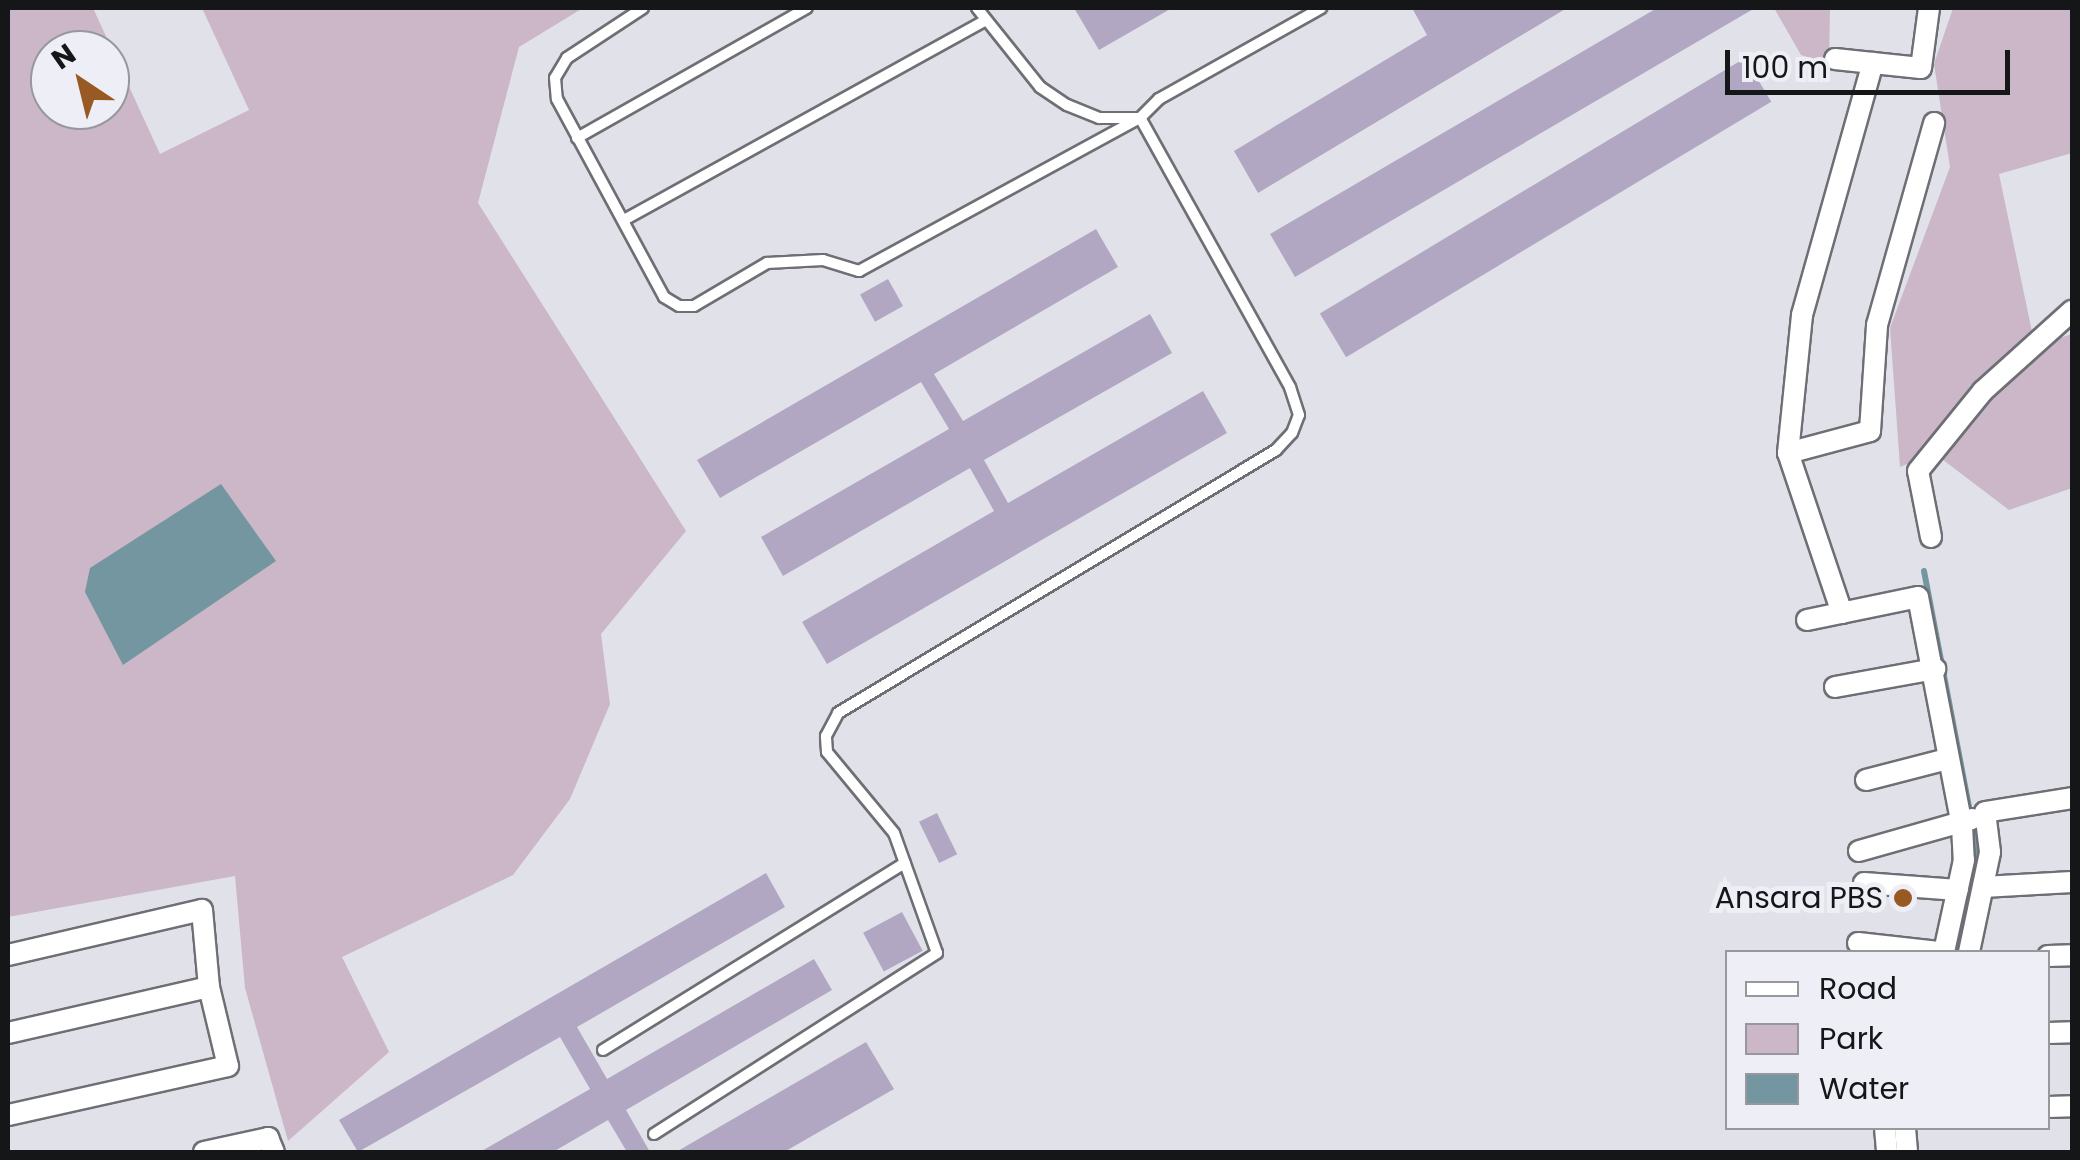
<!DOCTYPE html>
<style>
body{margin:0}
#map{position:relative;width:2080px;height:1160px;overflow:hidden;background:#e1e2e9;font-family:Poppins,sans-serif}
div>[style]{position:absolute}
.green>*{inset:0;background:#cbb7c7}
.water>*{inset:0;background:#7396a0}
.stream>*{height:6px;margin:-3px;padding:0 3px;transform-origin:3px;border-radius:3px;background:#7396a0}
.building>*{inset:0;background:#b2a7c2;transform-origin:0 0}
.roads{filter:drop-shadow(2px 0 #6e6f75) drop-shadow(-2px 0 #6e6f75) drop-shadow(0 2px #6e6f75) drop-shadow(0 -2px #6e6f75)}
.service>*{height:10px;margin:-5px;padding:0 5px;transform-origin:5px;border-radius:5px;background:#fff}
.minor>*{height:20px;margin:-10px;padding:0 10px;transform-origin:10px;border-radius:10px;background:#fff}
.dots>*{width:28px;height:28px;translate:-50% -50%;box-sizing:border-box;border:5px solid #eeeff6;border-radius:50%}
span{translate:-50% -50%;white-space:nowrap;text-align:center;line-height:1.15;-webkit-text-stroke:10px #eeeff6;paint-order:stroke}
.poi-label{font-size:30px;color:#151618}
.right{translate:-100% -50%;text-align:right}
.frame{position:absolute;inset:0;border:10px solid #151618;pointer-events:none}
.legend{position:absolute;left:1725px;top:950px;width:325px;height:180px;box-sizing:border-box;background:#eeeff6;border:2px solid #97989d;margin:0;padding:12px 18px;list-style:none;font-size:30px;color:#151618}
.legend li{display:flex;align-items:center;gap:20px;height:50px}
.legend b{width:50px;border:2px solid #97989d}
.north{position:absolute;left:30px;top:30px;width:100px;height:100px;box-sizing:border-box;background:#eeeff6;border:2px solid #97989d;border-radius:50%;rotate:325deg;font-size:28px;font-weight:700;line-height:40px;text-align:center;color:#151618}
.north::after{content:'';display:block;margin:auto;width:35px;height:45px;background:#995922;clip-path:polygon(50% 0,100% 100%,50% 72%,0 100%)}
.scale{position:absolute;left:1725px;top:50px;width:285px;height:45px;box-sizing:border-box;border:5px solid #151618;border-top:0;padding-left:12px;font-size:30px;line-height:35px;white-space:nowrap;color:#151618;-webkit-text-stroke:8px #eeeff6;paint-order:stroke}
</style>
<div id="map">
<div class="green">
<div style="clip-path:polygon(evenodd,8px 8px,93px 8px,160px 154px,249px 110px,202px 8px,583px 8px,519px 47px,478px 203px,686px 531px,601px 634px,610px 704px,570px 799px,513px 875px,342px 957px,389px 1052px,288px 1141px,245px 988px,235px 876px,8px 917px,8px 8px,50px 50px,110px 50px,110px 110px,50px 110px,50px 50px)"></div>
<div style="clip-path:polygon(1774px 8px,1830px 8px,1829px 64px,1801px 55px)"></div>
<div style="clip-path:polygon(1953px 8px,2072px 8px,2072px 153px,1999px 174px,2035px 346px,2072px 334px,2072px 488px,2009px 510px,1934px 453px,1900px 467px,1890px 328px,1950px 167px,1934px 64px)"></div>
</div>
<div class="water">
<div style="clip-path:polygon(221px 484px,276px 561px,123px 665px,85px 592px,90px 568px)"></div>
</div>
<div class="stream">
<div style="left:1924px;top:571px;width:289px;rotate:79.2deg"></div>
<div style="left:1978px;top:855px;width:100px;rotate:103.3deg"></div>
</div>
<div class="building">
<div style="clip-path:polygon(1074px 8px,1172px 8px,1099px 50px)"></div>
<div style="clip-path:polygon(1412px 8px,1567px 8px,1258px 193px,1234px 151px,1427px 35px)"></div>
<div style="clip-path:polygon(1657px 8px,1755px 8px,1295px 277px,1270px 234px)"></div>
<div style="left:1745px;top:58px;width:51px;height:496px;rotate:59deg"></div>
<div style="clip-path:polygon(1096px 229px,1118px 267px,934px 374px,963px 421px,1150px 314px,1172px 353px,984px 460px,1008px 503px,1203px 391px,1227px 433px,827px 664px,802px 622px,994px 511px,970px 468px,783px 576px,761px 537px,949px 429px,921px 382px,720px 498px,697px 460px)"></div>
<div style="left:888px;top:279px;width:31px;height:32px;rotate:61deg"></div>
<div style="left:937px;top:813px;width:46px;height:20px;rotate:64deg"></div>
<div style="clip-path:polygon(766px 873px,785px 907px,577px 1027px,607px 1079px,814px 959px,832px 990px,626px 1110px,650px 1152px,627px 1152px,608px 1120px,553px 1152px,480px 1152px,590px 1089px,560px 1037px,358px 1152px,339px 1120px)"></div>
<div style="left:902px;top:912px;width:44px;height:44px;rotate:62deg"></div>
<div style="clip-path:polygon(866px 1042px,894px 1089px,784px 1152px,676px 1152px)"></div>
</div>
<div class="roads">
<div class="service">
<div style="left:643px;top:8px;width:91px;rotate:146.7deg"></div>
<div style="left:567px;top:58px;width:23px;rotate:121deg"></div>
<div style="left:555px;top:78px;width:21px;rotate:85deg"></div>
<div style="left:557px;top:99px;width:225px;rotate:61.6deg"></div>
<div style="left:664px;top:297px;width:17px;rotate:31deg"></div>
<div style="left:679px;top:306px;width:15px"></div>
<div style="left:694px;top:306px;width:85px;rotate:-30.5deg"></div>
<div style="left:767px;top:263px;width:56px;rotate:-3.1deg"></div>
<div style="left:823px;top:260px;width:38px;rotate:17deg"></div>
<div style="left:859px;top:271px;width:320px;rotate:-28.6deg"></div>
<div style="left:1140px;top:118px;width:27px;rotate:-45deg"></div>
<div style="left:1159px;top:99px;width:186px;rotate:-29.3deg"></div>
<div style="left:977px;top:8px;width:101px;rotate:51.4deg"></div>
<div style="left:1040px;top:87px;width:32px;rotate:34deg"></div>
<div style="left:1067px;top:105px;width:35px;rotate:22deg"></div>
<div style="left:1099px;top:118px;width:40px"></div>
<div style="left:577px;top:138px;width:264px;rotate:-29.5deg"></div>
<div style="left:624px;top:220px;width:412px;rotate:-28.9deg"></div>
<div style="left:603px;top:1050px;width:355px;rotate:-31.8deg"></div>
<div style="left:654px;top:1134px;width:336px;rotate:-32.6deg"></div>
<div style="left:937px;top:953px;width:127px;rotate:-109.7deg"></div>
<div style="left:894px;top:833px;width:105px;rotate:-129.6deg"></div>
<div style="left:827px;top:752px;width:16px;rotate:-94deg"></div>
<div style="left:826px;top:736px;width:26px;rotate:-62deg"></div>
<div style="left:838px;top:713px;width:511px;rotate:-30.98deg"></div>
<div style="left:1276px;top:450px;width:23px;rotate:-47deg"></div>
<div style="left:1292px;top:433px;width:19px;rotate:-69deg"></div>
<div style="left:1299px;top:415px;width:29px;rotate:-108deg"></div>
<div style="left:1290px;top:387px;width:308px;rotate:-119.1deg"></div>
</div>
<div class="minor">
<div style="left:1835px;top:59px;width:86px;rotate:6deg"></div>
<div style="left:1921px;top:68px;width:61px;rotate:-82.4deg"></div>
<div style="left:1788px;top:453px;width:85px;rotate:-15deg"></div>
<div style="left:1870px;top:431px;width:106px;rotate:-86.2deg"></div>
<div style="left:1877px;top:325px;width:210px;rotate:-74.2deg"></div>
<div style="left:1931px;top:537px;width:67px;rotate:-101.1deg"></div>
<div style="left:1918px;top:471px;width:103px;rotate:-50.9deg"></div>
<div style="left:1983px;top:391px;width:120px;rotate:-42deg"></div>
<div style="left:1842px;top:613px;width:169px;rotate:-108.6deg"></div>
<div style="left:1788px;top:453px;width:139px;rotate:-84.2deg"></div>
<div style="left:1802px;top:315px;width:262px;rotate:-74.3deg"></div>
<div style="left:1807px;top:620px;width:113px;rotate:-11.7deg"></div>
<div style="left:1918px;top:597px;width:233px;rotate:79.1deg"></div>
<div style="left:1962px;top:826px;width:34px;rotate:87deg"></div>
<div style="left:1964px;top:860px;width:94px;rotate:102.3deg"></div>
<div style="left:1835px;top:687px;width:102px;rotate:-10.2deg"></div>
<div style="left:1866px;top:780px;width:84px;rotate:-14.5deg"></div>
<div style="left:1859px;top:851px;width:117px;rotate:-15.8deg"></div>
<div style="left:1864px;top:883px;width:94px;rotate:4.3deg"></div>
<div style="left:1983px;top:887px;width:89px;rotate:-3.2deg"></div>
<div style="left:1858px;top:943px;width:81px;rotate:6.4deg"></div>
<div style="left:1969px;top:952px;width:102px;rotate:-78.1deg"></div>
<div style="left:1990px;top:852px;width:40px;rotate:-97.1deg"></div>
<div style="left:1985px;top:812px;width:88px;rotate:-9.1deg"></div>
<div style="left:8px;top:955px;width:199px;rotate:-13.1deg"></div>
<div style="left:202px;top:910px;width:77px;rotate:84.8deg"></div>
<div style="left:209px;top:987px;width:81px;rotate:76.5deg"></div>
<div style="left:228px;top:1066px;width:225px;rotate:167.4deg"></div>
<div style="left:2048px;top:956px;width:24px;rotate:-2deg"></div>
<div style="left:8px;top:1033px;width:206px;rotate:-12.9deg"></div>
<div style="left:2048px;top:1033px;width:24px;rotate:-2deg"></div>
<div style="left:2048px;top:1107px;width:24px;rotate:-2deg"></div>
<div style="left:1885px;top:1128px;width:24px;rotate:85deg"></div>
<div style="left:1905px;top:1128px;width:24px;rotate:85deg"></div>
<div style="left:204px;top:1152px;width:66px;rotate:-12.3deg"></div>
<div style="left:268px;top:1138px;width:15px;rotate:67deg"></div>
</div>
</div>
<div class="dots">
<div style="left:1903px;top:898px;background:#995922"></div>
</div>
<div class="poi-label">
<span class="right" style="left:1883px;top:898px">Ansara PBS</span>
</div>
<div class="frame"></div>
<ul class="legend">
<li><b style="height:12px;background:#fff"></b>Road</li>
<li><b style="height:28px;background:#cbb7c7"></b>Park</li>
<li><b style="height:28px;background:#7396a0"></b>Water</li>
</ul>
<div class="north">N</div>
<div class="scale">100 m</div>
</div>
